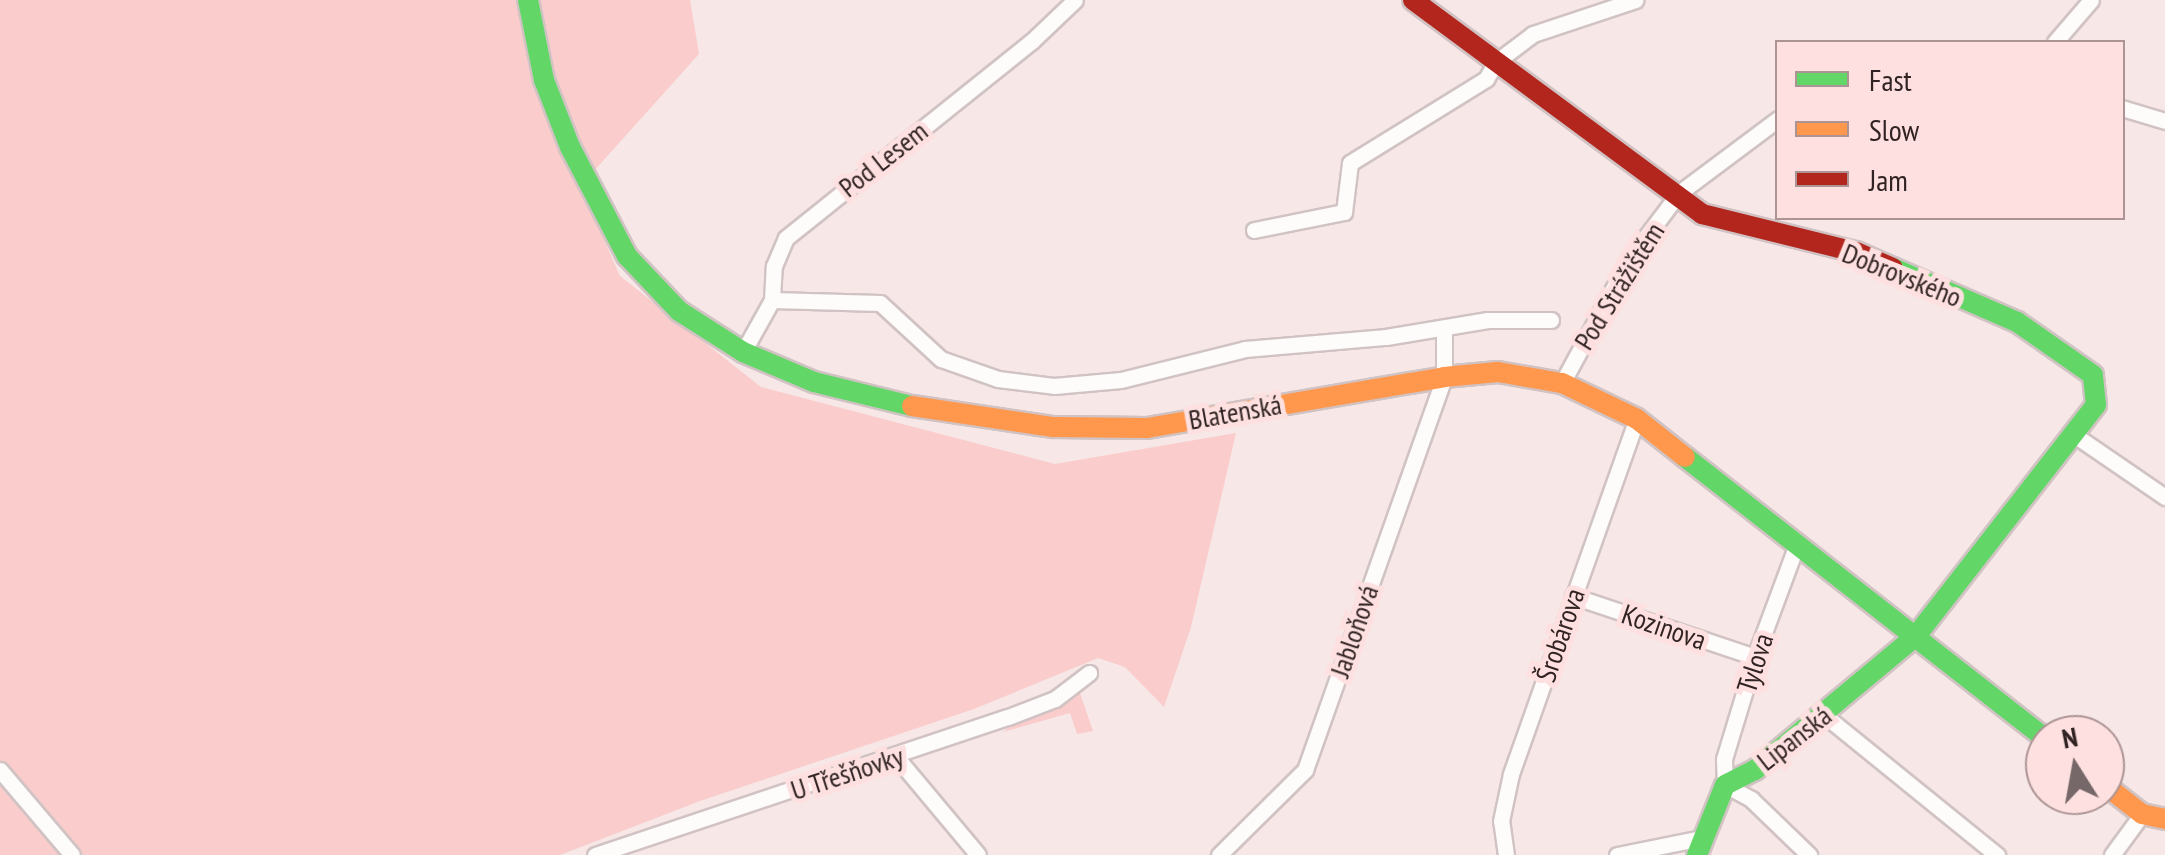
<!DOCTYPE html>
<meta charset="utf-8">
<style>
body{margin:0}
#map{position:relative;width:2165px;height:855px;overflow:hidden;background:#f7e7e7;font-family:"PT Sans Narrow",sans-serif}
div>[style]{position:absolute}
.green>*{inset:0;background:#facccc}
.roads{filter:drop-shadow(2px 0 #d1c3c3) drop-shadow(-2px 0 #d1c3c3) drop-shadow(0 2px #d1c3c3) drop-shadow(0 -2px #d1c3c3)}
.street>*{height:15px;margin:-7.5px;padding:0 7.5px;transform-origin:7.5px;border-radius:7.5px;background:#fefbfb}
.fast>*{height:20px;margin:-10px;padding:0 10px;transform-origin:10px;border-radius:10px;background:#63d668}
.slow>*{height:20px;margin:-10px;padding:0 10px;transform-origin:10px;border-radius:10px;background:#ff974d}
.jam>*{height:20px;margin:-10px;padding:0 10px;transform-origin:10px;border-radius:10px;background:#b3261e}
span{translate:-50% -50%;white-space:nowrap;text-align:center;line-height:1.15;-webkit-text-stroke:10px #fee0e0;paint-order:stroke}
.street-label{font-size:28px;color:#312323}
.legend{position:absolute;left:1775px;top:40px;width:350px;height:180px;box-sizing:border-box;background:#fee0e0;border:2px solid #ac9494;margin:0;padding:12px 18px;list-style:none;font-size:30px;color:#312323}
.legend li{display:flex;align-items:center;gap:20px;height:50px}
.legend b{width:50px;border:2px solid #ac9494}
.north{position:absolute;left:2025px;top:715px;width:100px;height:100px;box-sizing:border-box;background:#fee0e0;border:2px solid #ac9494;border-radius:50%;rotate:349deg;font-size:28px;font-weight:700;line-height:40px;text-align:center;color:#312323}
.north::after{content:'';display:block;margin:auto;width:35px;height:45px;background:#766868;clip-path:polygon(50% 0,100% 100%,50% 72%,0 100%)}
</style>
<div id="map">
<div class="green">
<div style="clip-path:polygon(0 0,518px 0,535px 83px,620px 276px,761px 387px,1055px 464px,1236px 433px,1191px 627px,1164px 707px,1125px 667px,1098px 658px,974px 709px,700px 801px,560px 855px,83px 855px,78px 849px,76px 855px,0 855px)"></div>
<div style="clip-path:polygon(538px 0,690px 0,699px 54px,593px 172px,553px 77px)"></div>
<div style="clip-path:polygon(1080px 693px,1093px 731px,1077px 734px,1070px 713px,1003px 732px,1028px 712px)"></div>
</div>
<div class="roads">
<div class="street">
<div style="left:2055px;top:42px;width:55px;rotate:-49.4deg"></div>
<div style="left:2122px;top:108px;width:45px;rotate:16.8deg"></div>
<div style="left:1254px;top:230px;width:92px;rotate:-11.3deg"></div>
<div style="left:1344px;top:212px;width:49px;rotate:-83deg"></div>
<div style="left:1350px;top:163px;width:160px;rotate:-31.7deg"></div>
<div style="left:1486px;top:79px;width:20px;rotate:-60deg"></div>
<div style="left:1496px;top:62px;width:46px;rotate:-37.1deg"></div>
<div style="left:1533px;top:34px;width:108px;rotate:-18.4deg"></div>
<div style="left:772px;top:300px;width:108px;rotate:1.6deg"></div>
<div style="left:880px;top:303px;width:83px;rotate:42.6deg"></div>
<div style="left:941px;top:359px;width:60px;rotate:19.3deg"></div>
<div style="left:998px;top:379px;width:56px;rotate:7.1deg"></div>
<div style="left:1054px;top:386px;width:67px;rotate:-5.1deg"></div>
<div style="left:1121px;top:380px;width:128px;rotate:-14deg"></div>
<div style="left:1245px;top:349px;width:142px;rotate:-4.9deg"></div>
<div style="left:1386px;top:337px;width:103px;rotate:-9.5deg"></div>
<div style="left:1488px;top:320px;width:63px"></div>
<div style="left:743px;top:352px;width:60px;rotate:-60.9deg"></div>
<div style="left:772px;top:300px;width:34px;rotate:-87deg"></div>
<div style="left:774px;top:266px;width:30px;rotate:-67deg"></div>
<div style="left:786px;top:238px;width:315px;rotate:-38.7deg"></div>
<div style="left:1032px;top:41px;width:59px;rotate:-43.6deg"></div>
<div style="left:1562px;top:383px;width:142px;rotate:-61.5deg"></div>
<div style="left:1630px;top:258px;width:81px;rotate:-53deg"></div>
<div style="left:1679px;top:193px;width:124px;rotate:-36.8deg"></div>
<div style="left:2073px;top:434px;width:112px;rotate:34.4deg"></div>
<div style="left:1797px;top:544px;width:121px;rotate:110.4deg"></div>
<div style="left:1755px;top:657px;width:107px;rotate:106.9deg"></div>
<div style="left:1724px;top:759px;width:26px;rotate:88deg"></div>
<div style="left:1725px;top:785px;width:30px;rotate:28deg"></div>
<div style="left:1751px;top:799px;width:81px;rotate:44deg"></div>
<div style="left:1573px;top:596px;width:192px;rotate:18.5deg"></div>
<div style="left:1824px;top:715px;width:223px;rotate:39deg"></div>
<div style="left:897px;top:758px;width:126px;rotate:50.1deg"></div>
<div style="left:0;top:770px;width:111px;rotate:49.7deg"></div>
<div style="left:595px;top:855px;width:435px;rotate:-18.5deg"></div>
<div style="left:1008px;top:717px;width:50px;rotate:-21deg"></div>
<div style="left:1055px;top:699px;width:43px;rotate:-37.4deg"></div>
<div style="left:1219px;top:855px;width:121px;rotate:-44.7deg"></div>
<div style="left:1305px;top:770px;width:417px;rotate:-70.5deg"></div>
<div style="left:1444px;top:377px;width:48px;rotate:-90deg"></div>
<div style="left:1506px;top:855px;width:34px;rotate:-98deg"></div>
<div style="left:1501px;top:821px;width:48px;rotate:-78deg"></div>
<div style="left:1511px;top:774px;width:377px;rotate:-70.5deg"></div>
<div style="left:1617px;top:855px;width:87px;rotate:-11.3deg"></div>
<div style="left:2112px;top:855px;width:51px;rotate:-53.8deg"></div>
</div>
<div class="fast">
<div style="left:528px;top:0;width:82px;rotate:78.7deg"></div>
<div style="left:544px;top:80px;width:72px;rotate:68.8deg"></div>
<div style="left:570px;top:147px;width:123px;rotate:62.4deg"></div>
<div style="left:627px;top:256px;width:76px;rotate:46.6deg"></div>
<div style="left:679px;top:311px;width:76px;rotate:32.6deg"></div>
<div style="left:743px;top:352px;width:77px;rotate:22.9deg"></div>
<div style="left:814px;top:382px;width:101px;rotate:13.8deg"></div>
<div style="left:1685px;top:457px;width:457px;rotate:38deg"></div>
<div style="left:1697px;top:855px;width:75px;rotate:-68.2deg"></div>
<div style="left:1725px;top:785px;width:34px;rotate:-27deg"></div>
<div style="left:1755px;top:770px;width:209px;rotate:-39.8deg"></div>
<div style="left:1916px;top:636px;width:293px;rotate:-52.1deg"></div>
<div style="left:2096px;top:405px;width:30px;rotate:-96deg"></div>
<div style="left:2093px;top:375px;width:93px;rotate:-145.1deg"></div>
<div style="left:2017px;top:322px;width:135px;rotate:-156.5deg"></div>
</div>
<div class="slow">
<div style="left:912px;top:406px;width:143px;rotate:8.5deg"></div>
<div style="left:1053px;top:427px;width:94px;rotate:0.6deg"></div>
<div style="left:1147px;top:428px;width:301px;rotate:-9.7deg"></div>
<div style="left:1444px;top:377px;width:54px;rotate:-5.3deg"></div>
<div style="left:1498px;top:372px;width:65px;rotate:9.8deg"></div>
<div style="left:1562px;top:383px;width:83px;rotate:25.6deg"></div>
<div style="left:1637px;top:419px;width:61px;rotate:38.4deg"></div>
<div style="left:2105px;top:785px;width:47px;rotate:38.1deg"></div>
<div style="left:2142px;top:814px;width:24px;rotate:12deg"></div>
</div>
<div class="jam">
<div style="left:1413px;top:0;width:360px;rotate:36.5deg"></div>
<div style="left:1702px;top:214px;width:159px;rotate:13.9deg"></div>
<div style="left:1856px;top:252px;width:40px;rotate:23.4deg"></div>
</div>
</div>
<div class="street-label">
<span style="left:883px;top:159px;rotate:-38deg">Pod Lesem</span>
<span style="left:1902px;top:275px;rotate:22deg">Dobrovského</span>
<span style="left:1619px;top:286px;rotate:-58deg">Pod Strážištěm</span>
<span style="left:1235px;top:412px;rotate:-10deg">Blatenská</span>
<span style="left:1664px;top:627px;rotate:19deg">Kozinova</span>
<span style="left:1354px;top:631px;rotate:-71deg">Jabloňová</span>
<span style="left:1560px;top:635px;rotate:-71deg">Šrobárova</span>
<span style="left:1755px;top:663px;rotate:-72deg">Tylova</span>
<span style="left:1794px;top:738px;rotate:-38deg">Lipanská</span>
<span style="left:847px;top:773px;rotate:-18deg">U Třešňovky</span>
</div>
<ul class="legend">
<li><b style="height:12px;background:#63d668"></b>Fast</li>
<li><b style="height:12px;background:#ff974d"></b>Slow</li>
<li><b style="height:12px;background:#b3261e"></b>Jam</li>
</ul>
<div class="north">N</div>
</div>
